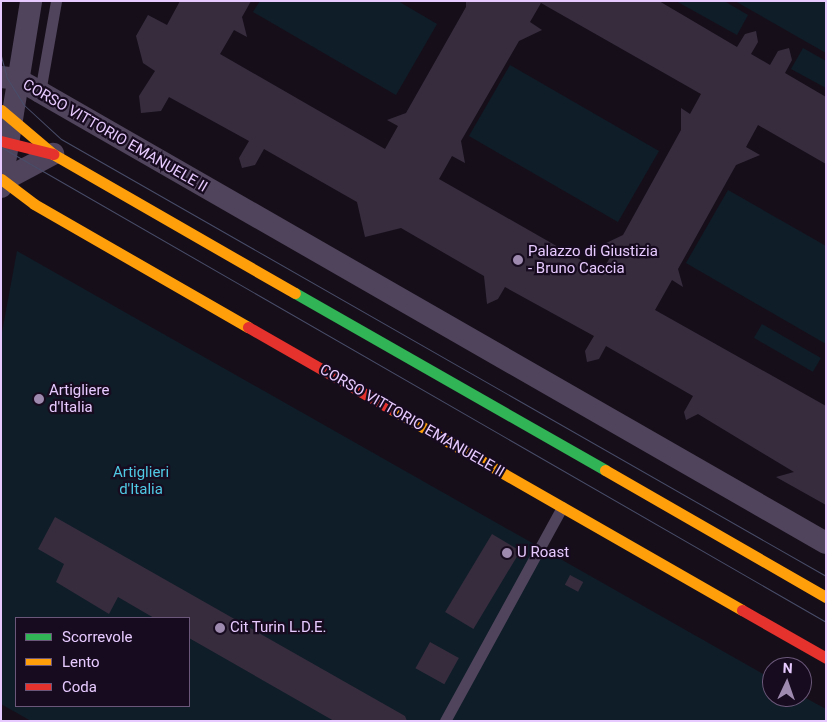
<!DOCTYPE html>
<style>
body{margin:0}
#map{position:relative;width:827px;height:722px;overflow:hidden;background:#160f1a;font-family:Roboto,sans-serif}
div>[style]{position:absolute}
.green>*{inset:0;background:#0f1d28;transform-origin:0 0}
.building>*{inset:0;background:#372c3e;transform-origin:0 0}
.lane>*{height:11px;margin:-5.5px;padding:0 5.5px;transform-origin:5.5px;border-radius:5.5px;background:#50445c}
.street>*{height:22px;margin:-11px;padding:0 11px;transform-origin:11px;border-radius:11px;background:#50445c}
.fast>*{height:11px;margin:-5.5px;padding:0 5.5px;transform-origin:5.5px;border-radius:5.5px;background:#30b455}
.slow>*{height:11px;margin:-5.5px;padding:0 5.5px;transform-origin:5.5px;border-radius:5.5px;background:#ff9f0a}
.jam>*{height:11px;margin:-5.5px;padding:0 5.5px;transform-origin:5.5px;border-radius:5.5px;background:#e5322d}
.tram>*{height:1px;margin:-0.5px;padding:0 0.5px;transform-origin:0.5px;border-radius:0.5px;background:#494d69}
.dots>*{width:14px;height:14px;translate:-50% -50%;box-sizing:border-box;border:2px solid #170b1f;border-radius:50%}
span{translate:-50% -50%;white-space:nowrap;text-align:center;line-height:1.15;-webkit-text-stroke:4.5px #170b1f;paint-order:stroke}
.street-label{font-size:15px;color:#e7caff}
.poi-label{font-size:15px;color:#e7caff}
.left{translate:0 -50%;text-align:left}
.park-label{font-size:15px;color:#50cae4}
.frame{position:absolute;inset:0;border:2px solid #e7caff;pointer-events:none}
.legend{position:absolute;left:15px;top:617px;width:175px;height:90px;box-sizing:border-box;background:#170b1f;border:1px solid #6a5779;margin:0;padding:6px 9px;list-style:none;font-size:15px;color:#e7caff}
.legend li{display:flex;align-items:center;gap:10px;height:25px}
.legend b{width:25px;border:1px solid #6a5779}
.north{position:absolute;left:762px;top:657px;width:50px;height:50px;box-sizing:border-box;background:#170b1f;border:1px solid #6a5779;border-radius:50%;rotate:3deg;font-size:14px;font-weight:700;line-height:20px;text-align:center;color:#e7caff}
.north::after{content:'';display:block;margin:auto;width:18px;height:22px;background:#9e89af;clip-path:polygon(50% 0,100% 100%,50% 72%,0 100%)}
</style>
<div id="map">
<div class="green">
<div style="clip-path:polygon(260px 1px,398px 1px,437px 24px,396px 95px,253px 12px)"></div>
<div style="clip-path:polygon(676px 1px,724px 1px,748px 15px,737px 35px)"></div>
<div style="clip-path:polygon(735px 1px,826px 1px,826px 53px)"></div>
<div style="clip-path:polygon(803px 48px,826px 61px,826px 88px,791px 69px)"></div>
<div style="left:510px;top:65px;width:172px;height:82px;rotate:30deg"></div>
<div style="clip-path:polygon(728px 190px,826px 246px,826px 344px,686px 263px)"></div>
<div style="clip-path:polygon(evenodd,17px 251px,772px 679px,772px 697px,802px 696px,826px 709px,826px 721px,31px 721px,1px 704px,1px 338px,17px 251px,16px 618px,189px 618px,189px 706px,16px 706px,16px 618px)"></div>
<div style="left:762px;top:324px;width:68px;height:16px;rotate:30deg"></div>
</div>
<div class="building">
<div style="clip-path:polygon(evenodd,180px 1px,251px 1px,242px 17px,247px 37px,234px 30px,220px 54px,385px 149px,398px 126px,387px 120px,406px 113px,466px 7px,466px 1px,659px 1px,737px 47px,745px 34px,756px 31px,758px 42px,751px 54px,770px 65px,778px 51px,789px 48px,792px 60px,785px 73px,826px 97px,826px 164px,758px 125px,746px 147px,760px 155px,736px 165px,678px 269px,683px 287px,672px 280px,655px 310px,826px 406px,826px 505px,776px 477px,794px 472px,698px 414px,686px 420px,684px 412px,693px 396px,606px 346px,599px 359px,587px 362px,585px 351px,594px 336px,505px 287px,498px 299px,487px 304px,484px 276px,401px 228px,365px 237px,357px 202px,264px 149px,255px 165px,242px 168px,239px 158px,249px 141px,169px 97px,161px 111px,141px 113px,139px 96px,155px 71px,143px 63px,136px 36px,148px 15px,167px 25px,180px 1px,541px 3px,701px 94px,690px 114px,681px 108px,681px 130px,623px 235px,604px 244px,614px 250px,602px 272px,439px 179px,452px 156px,465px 163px,461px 141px,519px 41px,542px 30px,530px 22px,541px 3px)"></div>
<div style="clip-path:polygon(55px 517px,405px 716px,407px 721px,334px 721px,189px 638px,189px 618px,154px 618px,118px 597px,109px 614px,56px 582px,64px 564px,38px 549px)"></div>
<div style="left:492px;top:534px;width:33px;height:91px;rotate:31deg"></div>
<div style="left:570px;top:575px;width:15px;height:11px;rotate:28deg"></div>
<div style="left:430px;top:642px;width:33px;height:30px;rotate:29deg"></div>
</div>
<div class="lane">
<div style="left:40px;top:92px;width:92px;rotate:-80deg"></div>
<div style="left:445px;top:721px;width:244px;rotate:-61.3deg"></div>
</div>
<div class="street">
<div style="left:1px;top:77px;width:16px;rotate:7deg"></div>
<div style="left:17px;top:79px;width:26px;rotate:29deg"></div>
<div style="left:40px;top:92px;width:906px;rotate:29.85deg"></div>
<div style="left:2px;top:181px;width:58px;rotate:-27.9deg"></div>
<div style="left:1px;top:187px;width:188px;rotate:-80.8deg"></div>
</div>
<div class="fast">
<div style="left:295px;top:293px;width:357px;rotate:29.7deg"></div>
</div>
<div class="slow">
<div style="left:1px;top:110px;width:68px;rotate:40.2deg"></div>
<div style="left:53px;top:154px;width:279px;rotate:29.9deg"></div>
<div style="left:1px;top:179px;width:41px;rotate:37.1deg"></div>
<div style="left:34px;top:204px;width:247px;rotate:29.9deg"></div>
<div style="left:391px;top:409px;width:404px;rotate:29.8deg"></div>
<div style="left:605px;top:470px;width:255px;rotate:29.9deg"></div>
</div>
<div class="jam">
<div style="left:1px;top:141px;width:54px;rotate:14deg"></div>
<div style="left:248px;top:327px;width:165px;rotate:29.8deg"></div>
<div style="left:742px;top:610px;width:97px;rotate:29.7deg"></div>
</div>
<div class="tram">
<div style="left:1px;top:56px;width:23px;rotate:75deg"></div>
<div style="left:7px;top:78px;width:32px;rotate:58deg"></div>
<div style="left:24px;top:105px;width:50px;rotate:42.6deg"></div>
<div style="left:61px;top:139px;width:881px;rotate:29.74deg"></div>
<div style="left:1px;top:147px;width:952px;rotate:29.93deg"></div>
</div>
<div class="dots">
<div style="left:518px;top:260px;background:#9e89af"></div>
<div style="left:39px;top:399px;background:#9e89af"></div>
<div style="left:507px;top:553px;background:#9e89af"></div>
<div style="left:220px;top:628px;background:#9e89af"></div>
</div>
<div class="street-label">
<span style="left:115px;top:136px;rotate:30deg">CORSO VITTORIO EMANUELE II</span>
<span style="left:412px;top:421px;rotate:30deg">CORSO VITTORIO EMANUELE II</span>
</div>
<div class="poi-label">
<span class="left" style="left:528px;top:260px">Palazzo di Giustizia<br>- Bruno Caccia</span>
<span class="left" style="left:49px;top:399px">Artigliere<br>d'Italia</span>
<span class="left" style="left:517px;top:553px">U Roast</span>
<span class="left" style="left:230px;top:628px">Cit Turin L.D.E.</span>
</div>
<div class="park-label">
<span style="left:141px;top:481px">Artiglieri<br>d'Italia</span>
</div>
<div class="frame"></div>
<ul class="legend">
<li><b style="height:6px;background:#30b455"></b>Scorrevole</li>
<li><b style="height:6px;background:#ff9f0a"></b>Lento</li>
<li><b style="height:6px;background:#e5322d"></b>Coda</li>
</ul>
<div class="north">N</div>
</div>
